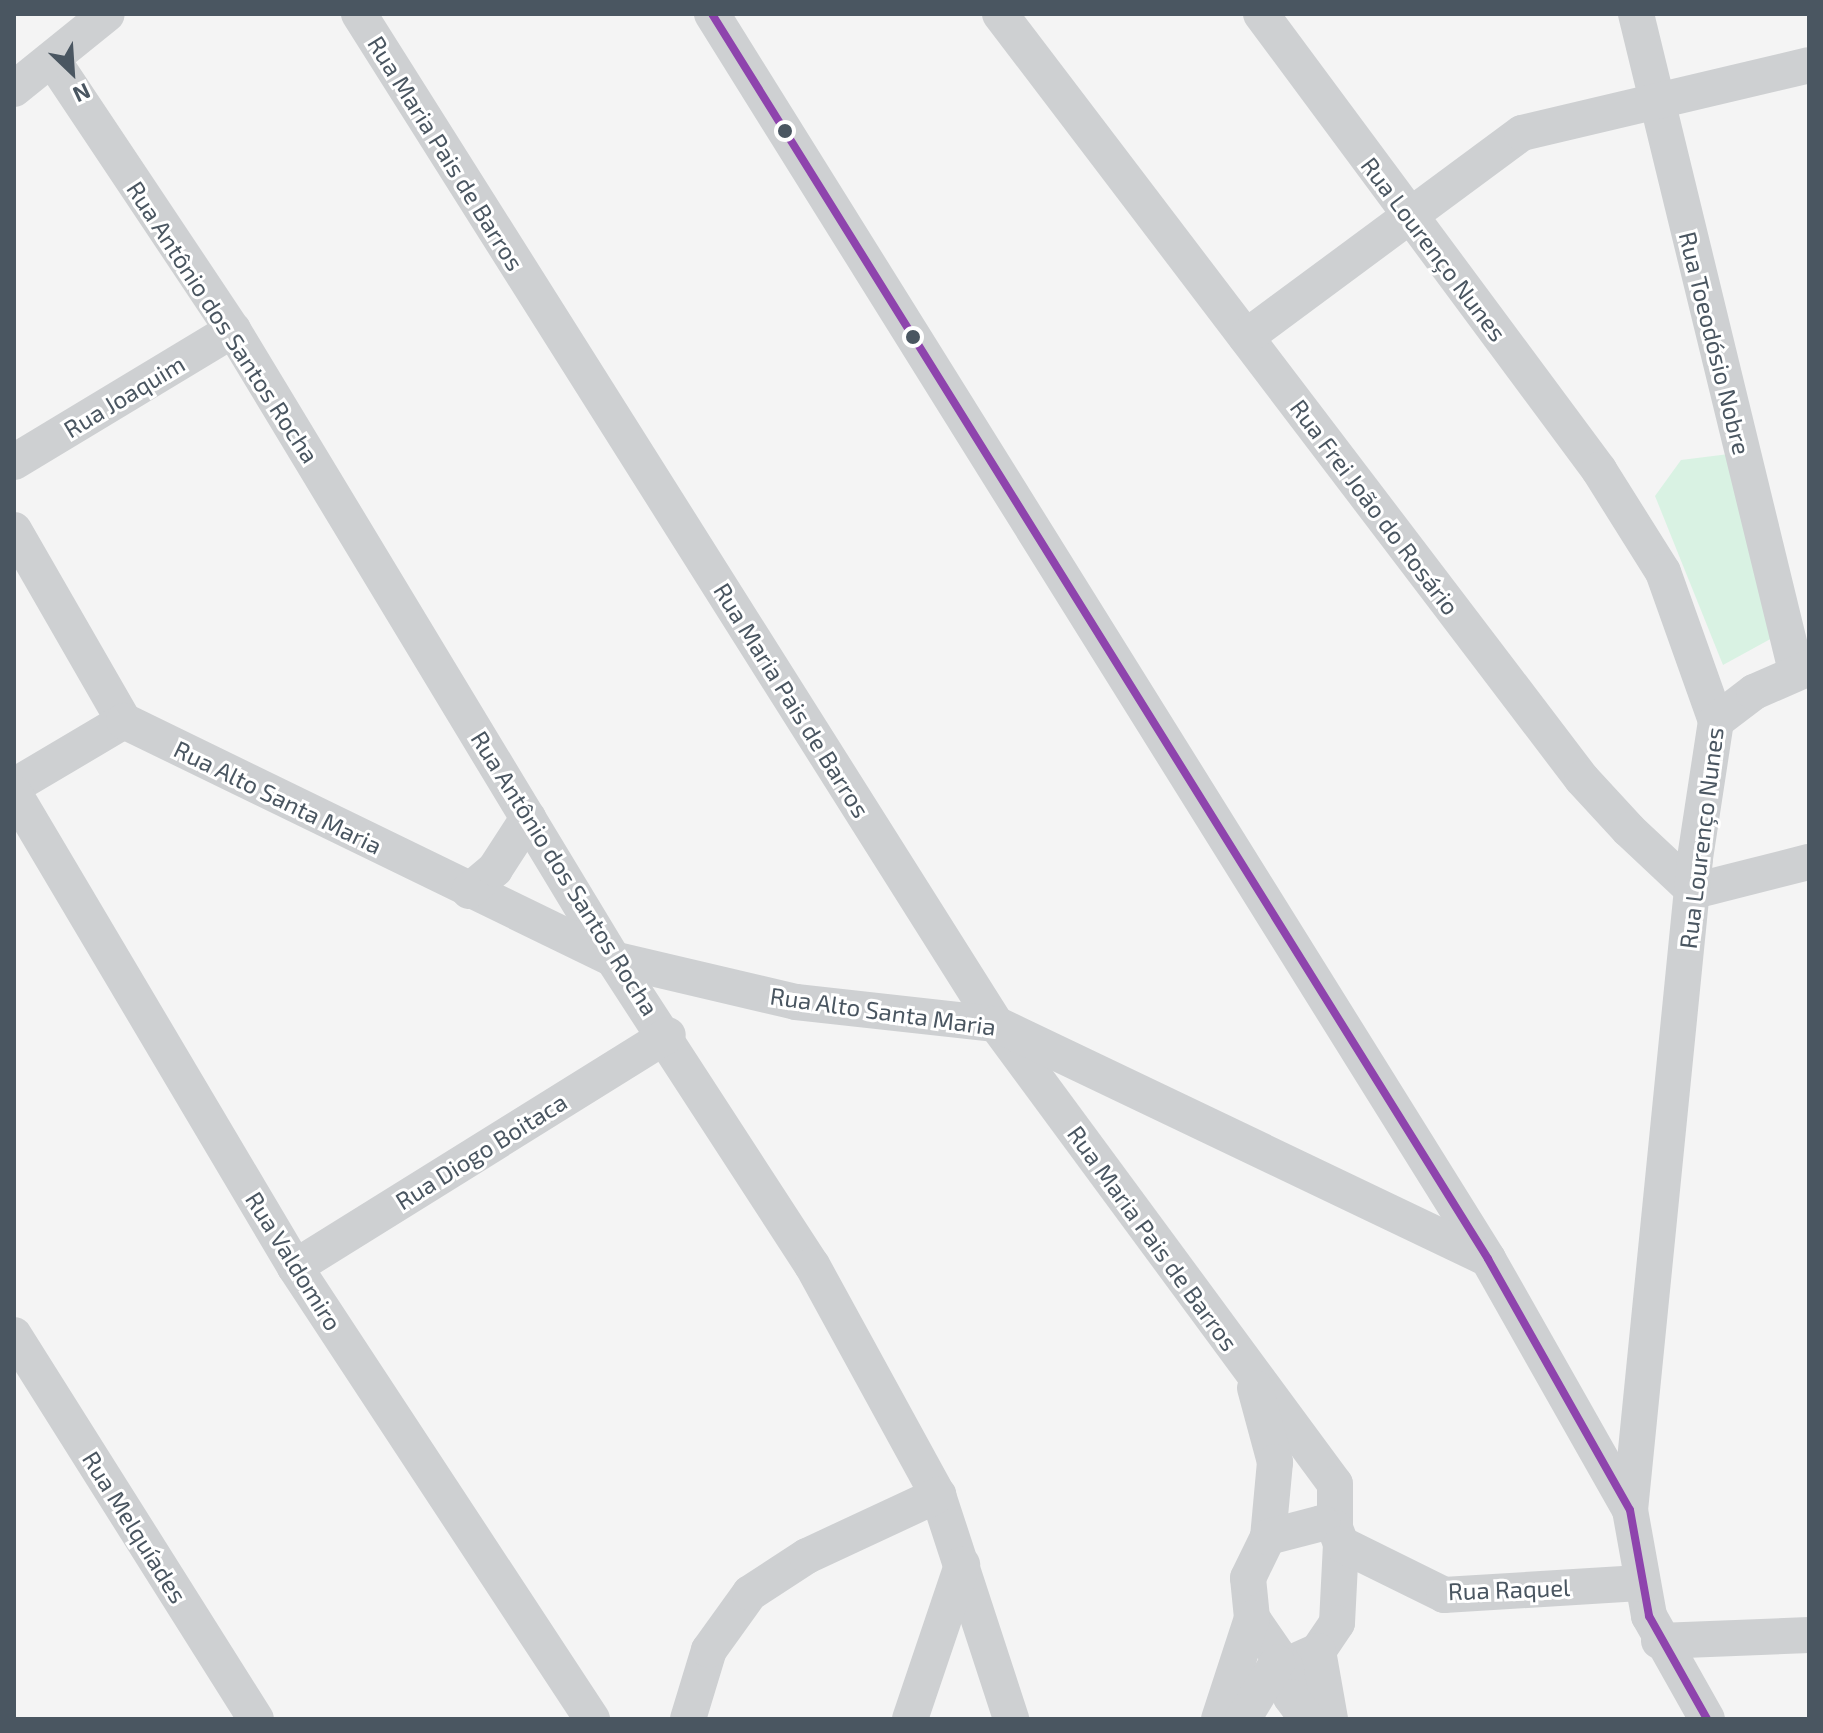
<!DOCTYPE html>
<meta charset="utf-8">
<style>
body{margin:0}
#map{position:relative;width:1823px;height:1733px;overflow:hidden;background:#f4f4f4;font-family:"Exo 2",sans-serif}
div>[style]{position:absolute}
.green>*{inset:0;background:#d9f2e3}
.minor>*{height:36px;margin:-18px;padding:0 18px;transform-origin:18px;border-radius:18px;background:#ced0d2}
.bus-1>*{height:8px;margin:-4px;padding:0 4px;transform-origin:4px;border-radius:4px;background:#8e44ad}
.dots>*{width:22px;height:22px;translate:-50% -50%;box-sizing:border-box;border:4px solid #fff;border-radius:50%}
span{translate:-50% -50%;white-space:nowrap;text-align:center;line-height:1.15;-webkit-text-stroke:6px #fff;paint-order:stroke}
.street-label{font-size:24px;color:#4a5661}
.frame{position:absolute;inset:0;border:16px solid #4a5661;pointer-events:none}
.north{position:absolute;left:32px;top:32px;width:80px;height:80px;-webkit-text-stroke:6px #fff;paint-order:stroke;rotate:155deg;font-size:22px;font-weight:700;line-height:32px;text-align:center;color:#4a5661}
.north::after{content:'';display:block;margin:auto;width:28px;height:36px;background:#4a5661;clip-path:polygon(50% 0,100% 100%,50% 72%,0 100%)}
</style>
<div id="map">
<div class="green">
<div style="clip-path:polygon(1753px 451px,1796px 625px,1723px 665px,1655px 496px,1681px 460px)"></div>
</div>
<div class="minor">
<div style="left:359px;top:14px;width:1194px;rotate:57.76deg"></div>
<div style="left:996px;top:1024px;width:571px;rotate:53.61deg"></div>
<div style="left:1335px;top:1484px;width:44px;rotate:90deg"></div>
<div style="left:712px;top:14px;width:1467px;rotate:58.06deg"></div>
<div style="left:1488px;top:1259px;width:288px;rotate:60.5deg"></div>
<div style="left:1630px;top:1510px;width:108px;rotate:79.8deg"></div>
<div style="left:1649px;top:1616px;width:118px;rotate:60.6deg"></div>
<div style="left:1000px;top:14px;width:961px;rotate:52.74deg"></div>
<div style="left:1582px;top:779px;width:69px;rotate:47.3deg"></div>
<div style="left:1629px;top:830px;width:89px;rotate:43.2deg"></div>
<div style="left:1694px;top:891px;width:119px;rotate:-14.2deg"></div>
<div style="left:1261px;top:14px;width:568px;rotate:53.45deg"></div>
<div style="left:1599px;top:470px;width:120px;rotate:57.9deg"></div>
<div style="left:1663px;top:572px;width:158px;rotate:70.4deg"></div>
<div style="left:1716px;top:721px;width:140px;rotate:98.7deg"></div>
<div style="left:1695px;top:859px;width:654px;rotate:95.7deg"></div>
<div style="left:1636px;top:14px;width:676px;rotate:76.31deg"></div>
<div style="left:52px;top:59px;width:326px;rotate:56.3deg"></div>
<div style="left:233px;top:330px;width:735px;rotate:58.86deg"></div>
<div style="left:613px;top:959px;width:365px;rotate:57deg"></div>
<div style="left:812px;top:1265px;width:262px;rotate:61.3deg"></div>
<div style="left:938px;top:1495px;width:236px;rotate:71.9deg"></div>
<div style="left:14px;top:89px;width:119px;rotate:-38.9deg"></div>
<div style="left:1246px;top:337px;width:343px;rotate:-36.5deg"></div>
<div style="left:1522px;top:133px;width:295px;rotate:-13.3deg"></div>
<div style="left:14px;top:462px;width:256px;rotate:-31.1deg"></div>
<div style="left:14px;top:530px;width:220px;rotate:60.1deg"></div>
<div style="left:1716px;top:721px;width:48px;rotate:-37.3deg"></div>
<div style="left:1754px;top:692px;width:60px;rotate:-23.6deg"></div>
<div style="left:14px;top:786px;width:128px;rotate:-30.6deg"></div>
<div style="left:124px;top:721px;width:544px;rotate:25.95deg"></div>
<div style="left:613px;top:959px;width:188px;rotate:13.2deg"></div>
<div style="left:796px;top:1002px;width:201px;rotate:6.3deg"></div>
<div style="left:996px;top:1024px;width:545px;rotate:25.53deg"></div>
<div style="left:14px;top:793px;width:551px;rotate:59.34deg"></div>
<div style="left:295px;top:1267px;width:541px;rotate:56.69deg"></div>
<div style="left:469px;top:891px;width:34px;rotate:-40deg"></div>
<div style="left:495px;top:869px;width:61px;rotate:-57.1deg"></div>
<div style="left:295px;top:1267px;width:439px;rotate:-31.9deg"></div>
<div style="left:14px;top:1335px;width:454px;rotate:57.8deg"></div>
<div style="left:1255px;top:1388px;width:77px;rotate:74.9deg"></div>
<div style="left:1275px;top:1462px;width:75px;rotate:95.3deg"></div>
<div style="left:1322px;top:1523px;width:14px;rotate:21deg"></div>
<div style="left:1335px;top:1528px;width:17px;rotate:69deg"></div>
<div style="left:1341px;top:1544px;width:79px;rotate:92.9deg"></div>
<div style="left:1337px;top:1623px;width:34px;rotate:124deg"></div>
<div style="left:1318px;top:1651px;width:36px;rotate:156deg"></div>
<div style="left:1285px;top:1666px;width:58px;rotate:-124.5deg"></div>
<div style="left:1252px;top:1618px;width:40px;rotate:-95.7deg"></div>
<div style="left:1248px;top:1578px;width:46px;rotate:-64deg"></div>
<div style="left:1268px;top:1537px;width:56px;rotate:-14.5deg"></div>
<div style="left:1341px;top:1544px;width:115px;rotate:26.3deg"></div>
<div style="left:1444px;top:1595px;width:196px;rotate:-3.5deg"></div>
<div style="left:1659px;top:1641px;width:150px;rotate:-2.3deg"></div>
<div style="left:1318px;top:1651px;width:69px;rotate:80deg"></div>
<div style="left:1285px;top:1666px;width:32px;rotate:79deg"></div>
<div style="left:1291px;top:1697px;width:27px;rotate:54deg"></div>
<div style="left:688px;top:1719px;width:72px;rotate:-73.1deg"></div>
<div style="left:709px;top:1650px;width:70px;rotate:-54.3deg"></div>
<div style="left:750px;top:1593px;width:68px;rotate:-33deg"></div>
<div style="left:807px;top:1556px;width:145px;rotate:-25deg"></div>
<div style="left:910px;top:1719px;width:163px;rotate:-71.3deg"></div>
<div style="left:1219px;top:1719px;width:106px;rotate:-71.9deg"></div>
<div style="left:1243px;top:1719px;width:66px;rotate:-58.7deg"></div>
</div>
<div class="bus-1">
<div style="left:712px;top:14px;width:1467px;rotate:58.06deg"></div>
<div style="left:1488px;top:1259px;width:288px;rotate:60.5deg"></div>
<div style="left:1630px;top:1510px;width:108px;rotate:79.8deg"></div>
<div style="left:1649px;top:1616px;width:118px;rotate:60.6deg"></div>
</div>
<div class="dots">
<div style="left:785px;top:131px;background:#4a5661"></div>
<div style="left:913px;top:337px;background:#4a5661"></div>
</div>
<div class="street-label">
<span style="left:446px;top:153px;rotate:58deg">Rua Maria Pais de Barros</span>
<span style="left:1434px;top:249px;rotate:53deg">Rua Lourenço Nunes</span>
<span style="left:223px;top:322px;rotate:57deg">Rua Antônio dos Santos Rocha</span>
<span style="left:1715px;top:343px;rotate:76deg">Rua Toeodósio Nobre</span>
<span style="left:124px;top:396px;rotate:-31deg">Rua Joaquim</span>
<span style="left:1375px;top:507px;rotate:53deg">Rua Frei João do Rosário</span>
<span style="left:792px;top:700px;rotate:58deg">Rua Maria Pais de Barros</span>
<span style="left:278px;top:797px;rotate:26deg">Rua Alto Santa Maria</span>
<span style="left:1701px;top:838px;rotate:-83deg">Rua Lourenço Nunes</span>
<span style="left:565px;top:873px;rotate:58deg">Rua Antônio dos Santos Rocha</span>
<span style="left:883px;top:1011px;rotate:8deg">Rua Alto Santa Maria</span>
<span style="left:481px;top:1151px;rotate:-32deg">Rua Diogo Boitaca</span>
<span style="left:1153px;top:1238px;rotate:54deg">Rua Maria Pais de Barros</span>
<span style="left:294px;top:1261px;rotate:58deg">Rua Valdomiro</span>
<span style="left:135px;top:1527px;rotate:58deg">Rua Melquíades</span>
<span style="left:1509px;top:1589px;rotate:-2deg">Rua Raquel</span>
</div>
<div class="frame"></div>
<div class="north">N</div>
</div>
